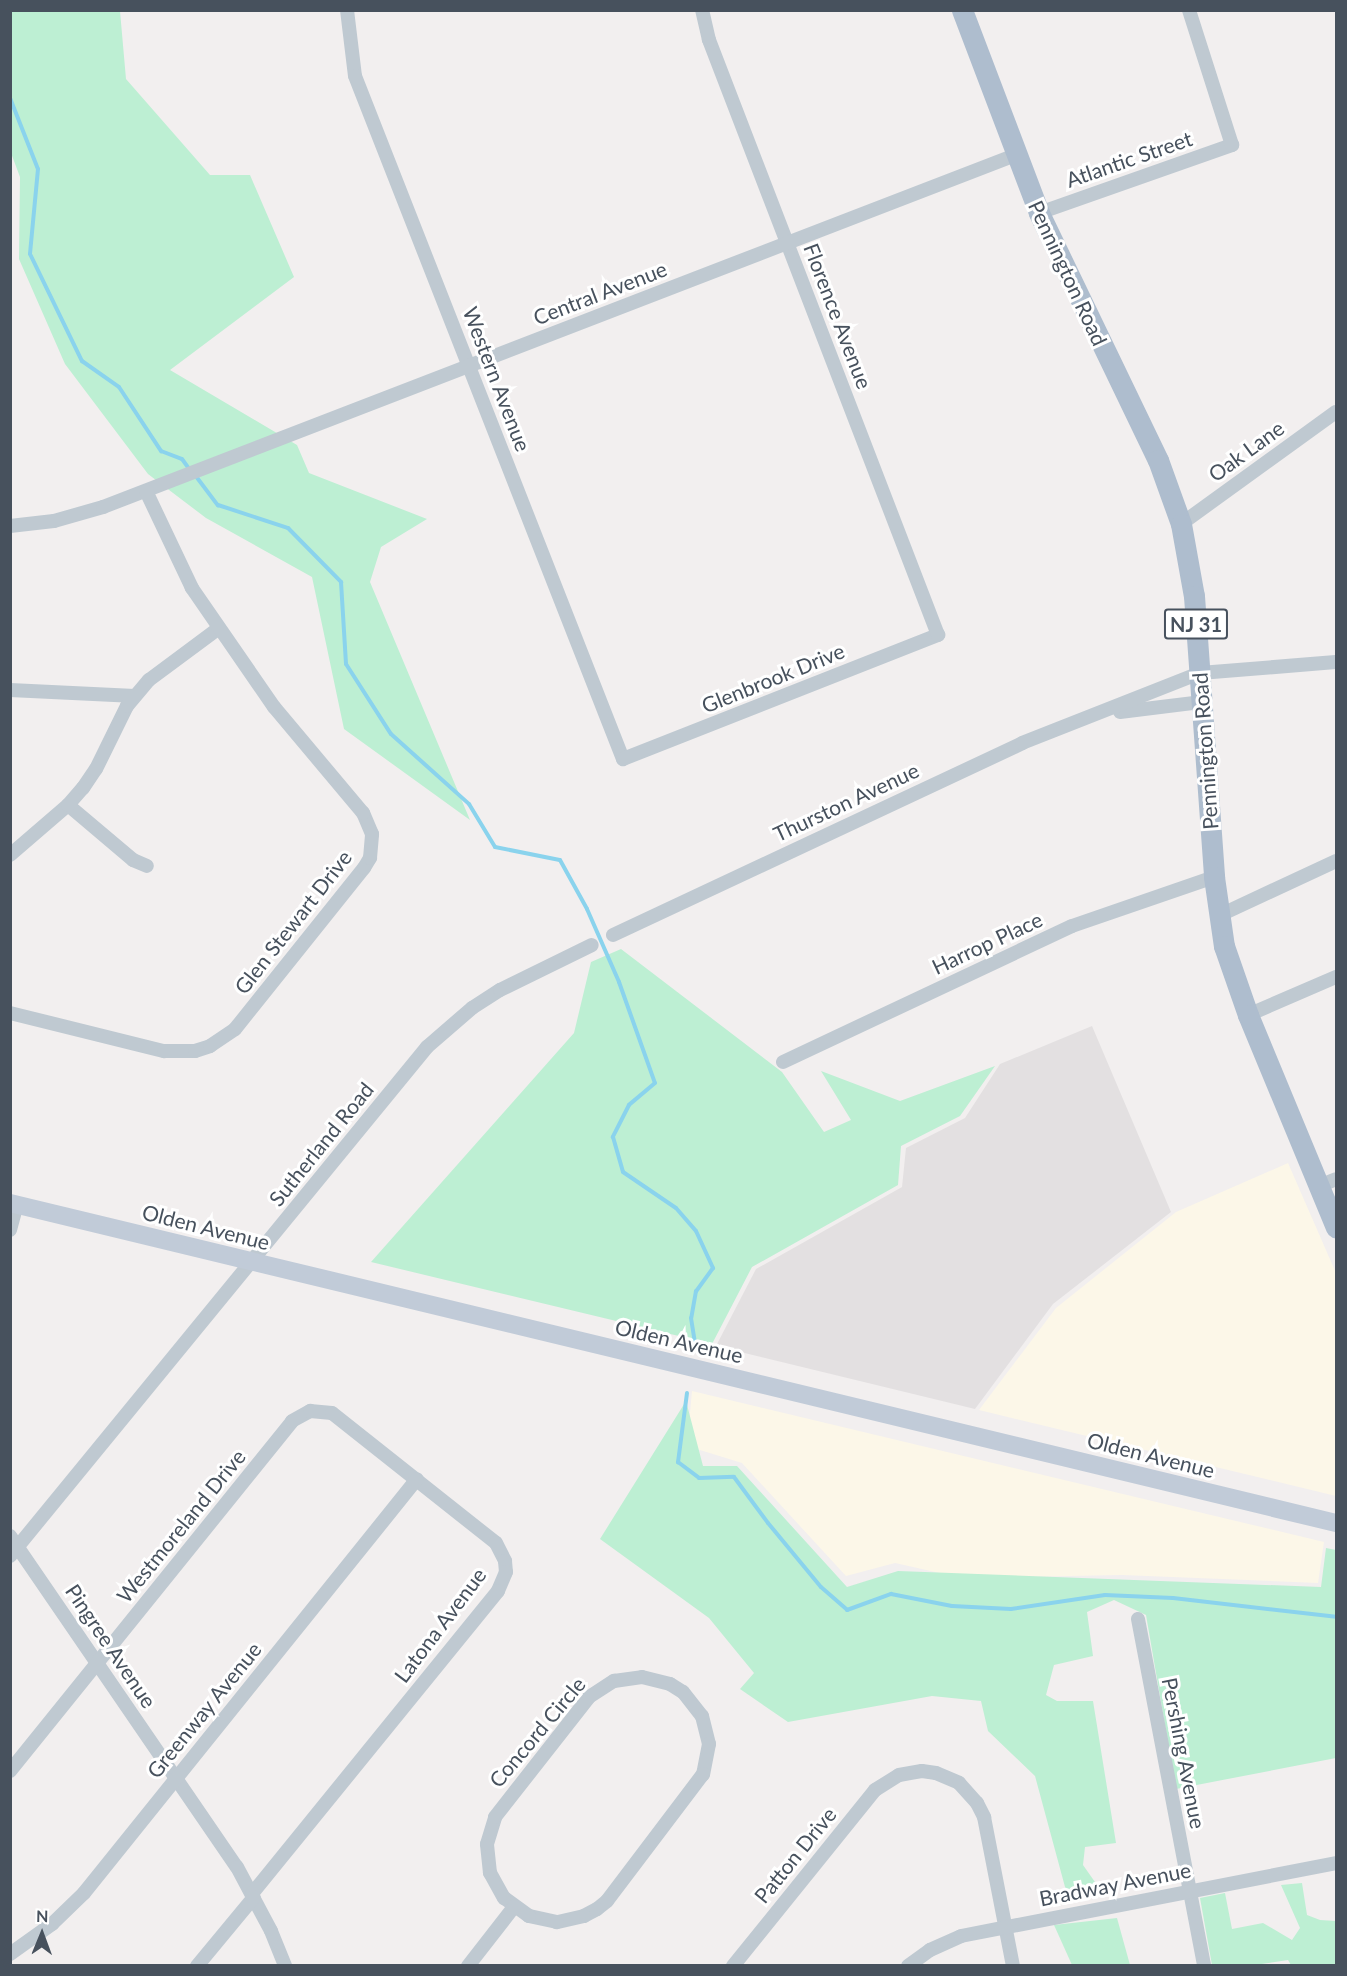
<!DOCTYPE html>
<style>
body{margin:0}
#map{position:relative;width:1347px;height:1976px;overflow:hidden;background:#f2efef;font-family:Lato,sans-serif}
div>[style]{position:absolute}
.commercial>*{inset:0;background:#fcf7e8}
.education>*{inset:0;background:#e3e0e1}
.green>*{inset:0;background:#bdefd3}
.stream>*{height:4px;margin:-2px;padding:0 2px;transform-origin:2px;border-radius:2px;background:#8ad3ed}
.minor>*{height:14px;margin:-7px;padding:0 7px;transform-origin:7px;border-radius:7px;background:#bfc9d1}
.secondary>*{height:18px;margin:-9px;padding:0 9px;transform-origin:9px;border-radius:9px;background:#c1cbd8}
.primary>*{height:21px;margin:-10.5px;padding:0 10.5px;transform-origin:10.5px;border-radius:10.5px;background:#aebdce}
span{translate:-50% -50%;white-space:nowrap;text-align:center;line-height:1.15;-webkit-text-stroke:6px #fff;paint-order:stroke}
.shield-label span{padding:2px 4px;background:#fff;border:2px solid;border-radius:4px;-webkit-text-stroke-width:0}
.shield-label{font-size:20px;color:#47515d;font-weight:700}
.street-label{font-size:21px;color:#47515d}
.frame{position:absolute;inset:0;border:12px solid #47515d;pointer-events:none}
.north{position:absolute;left:12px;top:1904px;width:60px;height:60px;-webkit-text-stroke:4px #fff;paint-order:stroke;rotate:1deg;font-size:16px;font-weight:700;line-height:24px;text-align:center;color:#47515d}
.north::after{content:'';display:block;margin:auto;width:21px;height:27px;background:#47515d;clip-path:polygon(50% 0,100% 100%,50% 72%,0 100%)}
</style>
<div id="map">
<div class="commercial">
<div style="clip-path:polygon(1288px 1163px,1336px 1273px,1336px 1496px,979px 1410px,1056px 1308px,1176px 1212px)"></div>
<div style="clip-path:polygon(692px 1391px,1324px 1542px,1318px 1583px,1122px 1575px,962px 1578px,895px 1563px,846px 1576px,742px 1463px,687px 1446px)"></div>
</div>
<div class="education">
<div style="clip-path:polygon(1092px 1026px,1171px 1212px,1053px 1304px,975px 1409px,716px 1346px,756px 1269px,902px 1187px,906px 1148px,965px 1118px,1000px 1064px)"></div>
</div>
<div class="green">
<div style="clip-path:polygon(11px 11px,120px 11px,126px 79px,210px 175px,250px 175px,294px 277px,170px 370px,297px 445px,309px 473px,427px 519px,381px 547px,370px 582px,470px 820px,344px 729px,312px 577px,206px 518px,148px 474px,65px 364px,19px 259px,20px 177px,11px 153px)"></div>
<div style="clip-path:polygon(621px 949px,782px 1072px,824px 1132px,851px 1120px,821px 1071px,900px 1101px,995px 1066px,960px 1116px,901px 1146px,898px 1185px,752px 1267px,712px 1344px,371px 1262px,574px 1033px,591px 962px)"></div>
<div style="clip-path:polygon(686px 1401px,703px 1466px,737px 1466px,847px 1587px,898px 1571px,1321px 1587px,1326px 1548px,1336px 1550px,1336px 1758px,1176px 1789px,1146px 1615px,1114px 1600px,1087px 1612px,1093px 1656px,1054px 1665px,1046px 1695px,1057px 1701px,1093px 1701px,1116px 1843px,1085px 1847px,1083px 1865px,1102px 1892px,1068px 1898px,1035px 1776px,988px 1731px,981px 1701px,932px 1696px,788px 1722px,740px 1689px,754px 1673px,709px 1618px,600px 1539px)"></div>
<div style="clip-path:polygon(1302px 1883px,1307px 1915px,1320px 1920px,1336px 1921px,1336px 1965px,1291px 1965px,1288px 1960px,1255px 1965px,1212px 1965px,1200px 1898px,1225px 1893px,1232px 1929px,1263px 1923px,1292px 1940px,1300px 1928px,1281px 1885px)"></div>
<div style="clip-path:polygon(1117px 1918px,1130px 1965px,1072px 1965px,1054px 1925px)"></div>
</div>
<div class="stream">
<div style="left:10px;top:98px;width:76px;rotate:68.5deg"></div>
<div style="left:38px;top:169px;width:85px;rotate:95.4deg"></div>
<div style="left:30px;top:254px;width:119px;rotate:64.1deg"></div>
<div style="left:82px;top:361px;width:45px;rotate:35.1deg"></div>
<div style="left:119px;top:387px;width:77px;rotate:56.7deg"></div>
<div style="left:161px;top:451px;width:22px;rotate:21deg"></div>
<div style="left:182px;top:459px;width:14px;rotate:54deg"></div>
<div style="left:195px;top:475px;width:38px;rotate:53deg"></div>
<div style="left:218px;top:505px;width:74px;rotate:18.2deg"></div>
<div style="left:288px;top:528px;width:76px;rotate:45.5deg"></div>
<div style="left:341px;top:582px;width:82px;rotate:86.5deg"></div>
<div style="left:346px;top:664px;width:83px;rotate:57.3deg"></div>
<div style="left:391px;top:734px;width:105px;rotate:41.9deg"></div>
<div style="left:469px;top:804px;width:50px;rotate:58.8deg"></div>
<div style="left:495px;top:847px;width:66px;rotate:11.3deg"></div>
<div style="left:560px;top:860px;width:56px;rotate:61.1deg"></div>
<div style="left:587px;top:909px;width:80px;rotate:66.3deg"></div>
<div style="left:619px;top:982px;width:107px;rotate:70.4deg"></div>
<div style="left:655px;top:1083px;width:34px;rotate:140deg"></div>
<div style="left:629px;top:1105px;width:36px;rotate:117deg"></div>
<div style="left:613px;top:1137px;width:36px;rotate:74deg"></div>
<div style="left:623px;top:1172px;width:64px;rotate:34.2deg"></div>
<div style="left:676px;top:1208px;width:30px;rotate:49deg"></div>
<div style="left:696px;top:1231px;width:41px;rotate:65.3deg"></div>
<div style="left:713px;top:1268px;width:29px;rotate:126deg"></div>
<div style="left:696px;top:1291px;width:27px;rotate:100deg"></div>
<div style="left:691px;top:1318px;width:26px;rotate:81deg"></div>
<div style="left:687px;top:1393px;width:70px;rotate:97.4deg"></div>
<div style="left:678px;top:1462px;width:26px;rotate:37deg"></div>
<div style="left:699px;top:1478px;width:35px;rotate:-2deg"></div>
<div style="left:734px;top:1477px;width:57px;rotate:53.5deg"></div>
<div style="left:768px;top:1523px;width:83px;rotate:50.4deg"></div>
<div style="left:821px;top:1587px;width:35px;rotate:41deg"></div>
<div style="left:847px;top:1610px;width:47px;rotate:-20deg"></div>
<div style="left:891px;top:1594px;width:62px;rotate:11.1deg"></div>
<div style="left:952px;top:1606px;width:59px;rotate:2.9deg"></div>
<div style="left:1011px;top:1609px;width:95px;rotate:-8.5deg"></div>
<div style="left:1105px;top:1595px;width:68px;rotate:2.5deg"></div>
<div style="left:1173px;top:1598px;width:164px;rotate:6.6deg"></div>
</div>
<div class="minor">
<div style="left:347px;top:10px;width:66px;rotate:83.1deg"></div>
<div style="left:355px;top:76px;width:734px;rotate:68.58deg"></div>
<div style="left:623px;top:759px;width:339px;rotate:-21.5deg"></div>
<div style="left:938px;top:635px;width:638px;rotate:-111.05deg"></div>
<div style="left:709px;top:40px;width:31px;rotate:-103deg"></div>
<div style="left:1039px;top:213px;width:205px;rotate:-19.4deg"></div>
<div style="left:1232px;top:145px;width:142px;rotate:-107.7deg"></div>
<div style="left:1181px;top:524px;width:191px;rotate:-35.9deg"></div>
<div style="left:10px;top:526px;width:44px;rotate:-6.5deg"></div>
<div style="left:54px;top:521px;width:51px;rotate:-15.9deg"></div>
<div style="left:103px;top:507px;width:978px;rotate:-21.1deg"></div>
<div style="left:10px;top:690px;width:125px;rotate:2.7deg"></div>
<div style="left:1120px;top:712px;width:83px;rotate:-7deg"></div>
<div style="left:68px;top:805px;width:85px;rotate:40.2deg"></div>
<div style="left:133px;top:860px;width:15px;rotate:23deg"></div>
<div style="left:10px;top:855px;width:77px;rotate:-40.8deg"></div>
<div style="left:68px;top:805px;width:23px;rotate:-49deg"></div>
<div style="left:83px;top:788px;width:23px;rotate:-56deg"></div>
<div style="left:96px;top:769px;width:70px;rotate:-63.8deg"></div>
<div style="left:127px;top:706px;width:34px;rotate:-50deg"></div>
<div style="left:149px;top:680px;width:87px;rotate:-36.6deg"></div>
<div style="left:1218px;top:916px;width:130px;rotate:-25deg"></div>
<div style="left:613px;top:935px;width:452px;rotate:-25.1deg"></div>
<div style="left:1022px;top:743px;width:191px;rotate:-21.5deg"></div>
<div style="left:1200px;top:673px;width:136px;rotate:-4.6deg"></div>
<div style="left:10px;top:1013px;width:159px;rotate:13.9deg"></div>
<div style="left:164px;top:1051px;width:31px"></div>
<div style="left:195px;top:1051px;width:16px;rotate:-18deg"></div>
<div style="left:210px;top:1046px;width:30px;rotate:-34deg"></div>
<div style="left:235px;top:1029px;width:206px;rotate:-51.3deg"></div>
<div style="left:364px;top:868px;width:12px;rotate:-59deg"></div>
<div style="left:370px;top:858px;width:24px;rotate:-85deg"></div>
<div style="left:372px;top:834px;width:23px;rotate:-113deg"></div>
<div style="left:363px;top:813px;width:138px;rotate:-130deg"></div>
<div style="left:274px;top:707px;width:145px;rotate:-124.6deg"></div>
<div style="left:192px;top:588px;width:107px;rotate:-115.4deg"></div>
<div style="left:1248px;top:1015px;width:96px;rotate:-23.4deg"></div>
<div style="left:783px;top:1062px;width:319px;rotate:-25.2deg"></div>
<div style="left:1072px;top:926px;width:150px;rotate:-19deg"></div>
<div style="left:1319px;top:1186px;width:18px;rotate:-22deg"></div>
<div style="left:10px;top:1230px;width:27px;rotate:-75deg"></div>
<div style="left:10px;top:1536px;width:401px;rotate:55.6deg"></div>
<div style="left:237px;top:1867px;width:72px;rotate:62deg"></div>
<div style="left:271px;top:1931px;width:38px;rotate:68deg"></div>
<div style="left:10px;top:1556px;width:658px;rotate:-50.67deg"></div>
<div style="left:427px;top:1047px;width:60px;rotate:-40.9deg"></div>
<div style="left:472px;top:1008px;width:33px;rotate:-33deg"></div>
<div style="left:500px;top:990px;width:102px;rotate:-26.1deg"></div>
<div style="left:1138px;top:1619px;width:353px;rotate:79.2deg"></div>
<div style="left:642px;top:1677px;width:29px;rotate:14deg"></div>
<div style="left:670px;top:1684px;width:15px;rotate:32deg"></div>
<div style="left:683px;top:1692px;width:31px;rotate:52deg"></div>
<div style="left:702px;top:1716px;width:29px;rotate:76deg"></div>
<div style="left:709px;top:1744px;width:31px;rotate:101deg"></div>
<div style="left:703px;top:1774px;width:159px;rotate:127.1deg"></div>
<div style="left:607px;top:1901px;width:13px;rotate:141deg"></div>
<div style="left:597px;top:1909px;width:15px;rotate:152deg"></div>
<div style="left:584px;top:1916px;width:28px;rotate:167deg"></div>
<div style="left:557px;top:1922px;width:29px;rotate:-168deg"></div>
<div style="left:529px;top:1916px;width:31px;rotate:-144deg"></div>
<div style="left:504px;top:1898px;width:29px;rotate:-119deg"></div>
<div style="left:490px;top:1873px;width:29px;rotate:-96deg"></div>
<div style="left:487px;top:1844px;width:28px;rotate:-73deg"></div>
<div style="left:495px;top:1817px;width:152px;rotate:-51.9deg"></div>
<div style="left:589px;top:1697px;width:30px;rotate:-33deg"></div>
<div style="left:614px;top:1681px;width:28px;rotate:-8deg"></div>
<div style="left:10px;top:1771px;width:449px;rotate:-51.1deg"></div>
<div style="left:292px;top:1421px;width:21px;rotate:-29deg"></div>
<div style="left:310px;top:1411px;width:22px;rotate:5deg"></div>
<div style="left:332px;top:1413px;width:209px;rotate:38.4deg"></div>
<div style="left:496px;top:1543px;width:20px;rotate:63deg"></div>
<div style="left:505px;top:1561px;width:11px;rotate:85deg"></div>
<div style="left:506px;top:1572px;width:21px;rotate:113deg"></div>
<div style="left:498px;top:1591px;width:390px;rotate:129.1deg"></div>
<div style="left:10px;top:1954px;width:52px;rotate:-35.5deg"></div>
<div style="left:52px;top:1924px;width:45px;rotate:-44.1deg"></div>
<div style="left:84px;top:1893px;width:531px;rotate:-51.19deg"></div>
<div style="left:197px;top:1966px;width:89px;rotate:-50.4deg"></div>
<div style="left:468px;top:1966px;width:75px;rotate:-52.1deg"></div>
<div style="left:733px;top:1966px;width:226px;rotate:-51.1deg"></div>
<div style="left:875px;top:1790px;width:28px;rotate:-32deg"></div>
<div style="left:899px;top:1775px;width:23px;rotate:-10deg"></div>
<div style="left:922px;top:1771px;width:14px;rotate:8deg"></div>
<div style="left:936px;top:1773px;width:25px;rotate:23deg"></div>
<div style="left:959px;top:1783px;width:27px;rotate:48deg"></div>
<div style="left:977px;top:1803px;width:16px;rotate:63deg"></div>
<div style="left:984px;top:1817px;width:152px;rotate:79deg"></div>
<div style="left:908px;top:1966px;width:27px;rotate:-36deg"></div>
<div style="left:930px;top:1950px;width:34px;rotate:-24deg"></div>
<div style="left:961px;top:1936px;width:382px;rotate:-11deg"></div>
</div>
<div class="secondary">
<div style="left:10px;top:1203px;width:1364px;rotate:13.57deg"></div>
</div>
<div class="primary">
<div style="left:962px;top:10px;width:217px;rotate:69.2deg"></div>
<div style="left:1039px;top:213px;width:274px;rotate:64.3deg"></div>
<div style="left:1158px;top:460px;width:68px;rotate:70.2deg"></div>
<div style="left:1181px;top:524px;width:73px;rotate:79.8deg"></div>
<div style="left:1194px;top:596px;width:282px;rotate:85.9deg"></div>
<div style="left:1214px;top:877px;width:70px;rotate:81.8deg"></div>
<div style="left:1224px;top:946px;width:73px;rotate:70.8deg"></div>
<div style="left:1248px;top:1015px;width:230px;rotate:67.5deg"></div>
</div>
<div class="shield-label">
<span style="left:1196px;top:624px">NJ 31</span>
</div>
<div class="street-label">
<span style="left:1129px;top:159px;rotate:-19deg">Atlantic Street</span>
<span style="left:1068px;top:273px;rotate:65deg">Pennington Road</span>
<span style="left:600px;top:293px;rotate:-21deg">Central Avenue</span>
<span style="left:838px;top:316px;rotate:69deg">Florence Avenue</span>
<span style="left:497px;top:379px;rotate:69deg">Western Avenue</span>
<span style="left:1246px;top:451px;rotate:-36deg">Oak Lane</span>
<span style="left:773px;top:678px;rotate:-22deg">Glenbrook Drive</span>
<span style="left:1205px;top:751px;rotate:-94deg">Pennington Road</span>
<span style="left:846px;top:802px;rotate:-25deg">Thurston Avenue</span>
<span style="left:293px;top:922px;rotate:-52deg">Glen Stewart Drive</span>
<span style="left:987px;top:943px;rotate:-25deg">Harrop Place</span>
<span style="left:321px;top:1144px;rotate:-51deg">Sutherland Road</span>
<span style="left:206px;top:1227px;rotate:14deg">Olden Avenue</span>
<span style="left:679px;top:1341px;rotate:13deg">Olden Avenue</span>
<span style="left:1151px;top:1455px;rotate:14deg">Olden Avenue</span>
<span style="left:181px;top:1526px;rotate:-51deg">Westmoreland Drive</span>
<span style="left:440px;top:1625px;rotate:-53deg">Latona Avenue</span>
<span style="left:111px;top:1646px;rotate:56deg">Pingree Avenue</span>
<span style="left:204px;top:1710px;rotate:-51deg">Greenway Avenue</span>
<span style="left:537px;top:1732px;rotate:-50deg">Concord Circle</span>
<span style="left:1184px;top:1753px;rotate:79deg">Pershing Avenue</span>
<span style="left:795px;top:1855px;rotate:-51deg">Patton Drive</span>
<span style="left:1115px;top:1884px;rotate:-11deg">Bradway Avenue</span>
</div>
<div class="frame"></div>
<div class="north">N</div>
</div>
